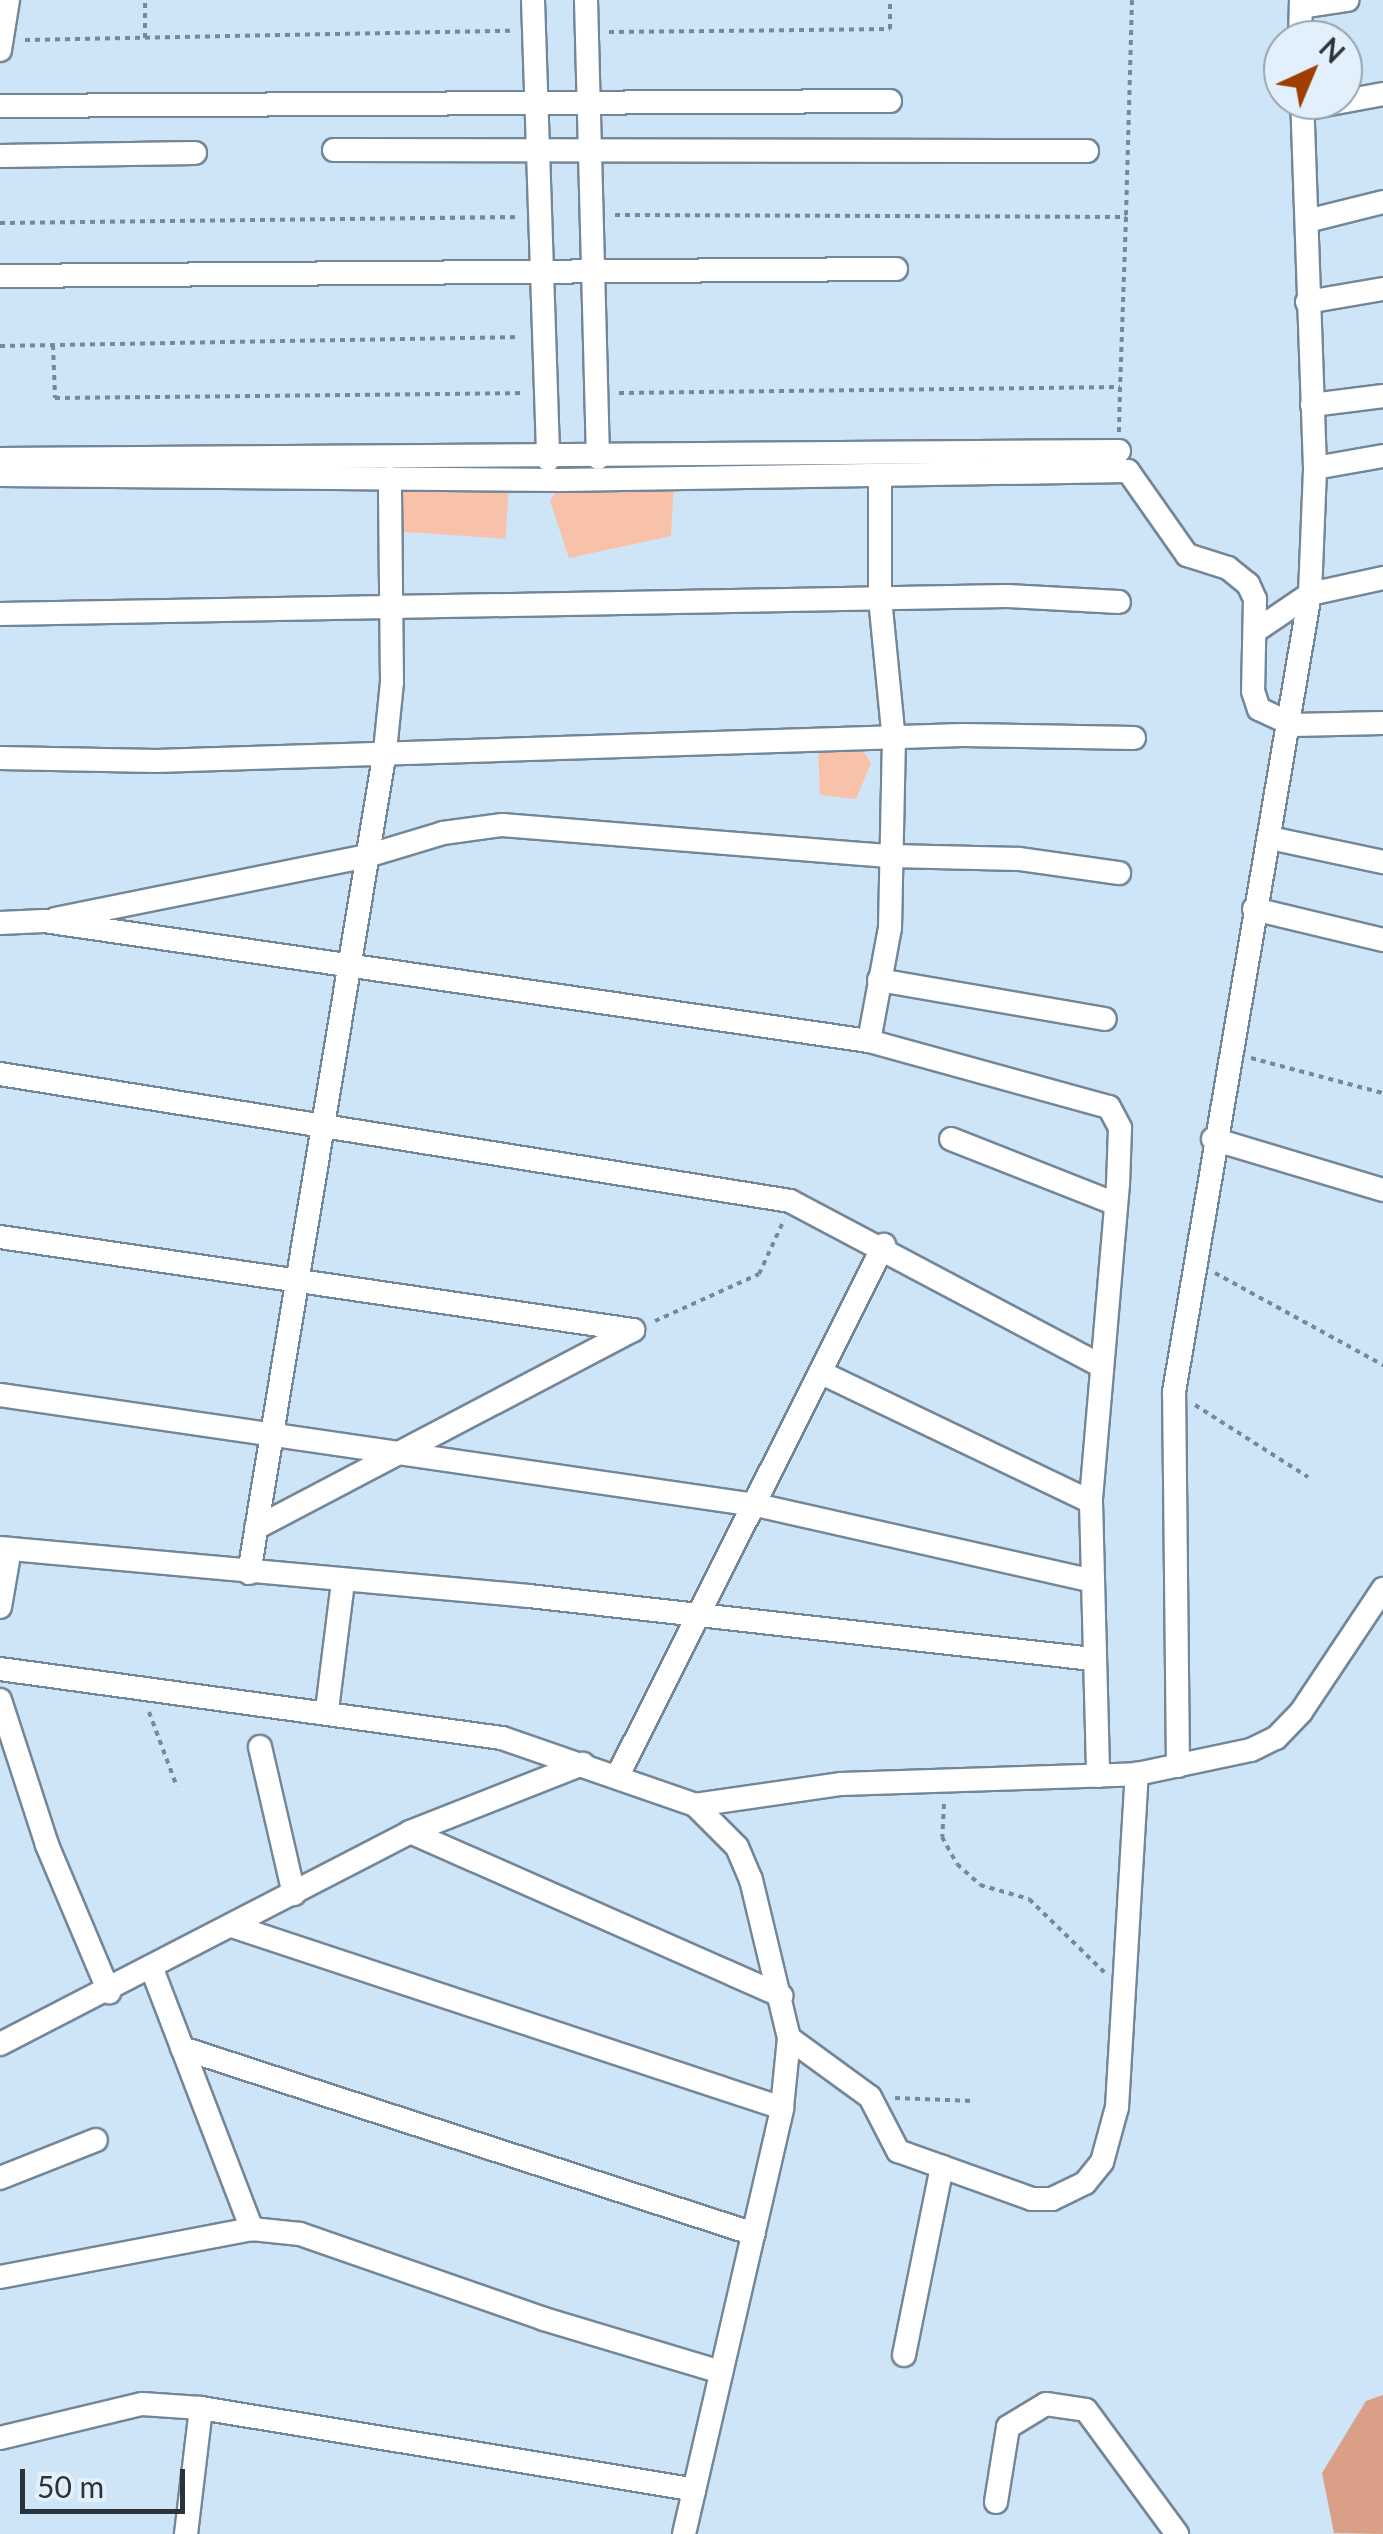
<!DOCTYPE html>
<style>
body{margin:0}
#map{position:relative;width:1383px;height:2534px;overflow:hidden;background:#cee4f7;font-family:Lato,sans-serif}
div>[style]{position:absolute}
.green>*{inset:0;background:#f8c1a9;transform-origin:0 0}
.water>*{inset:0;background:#daa087}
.path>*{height:4px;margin-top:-2px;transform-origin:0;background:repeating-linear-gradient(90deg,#798895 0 5px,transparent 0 10px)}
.roads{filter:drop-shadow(2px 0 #738798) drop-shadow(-2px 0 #738798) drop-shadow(0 2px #738798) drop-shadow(0 -2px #738798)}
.minor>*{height:22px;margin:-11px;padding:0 11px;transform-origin:11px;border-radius:11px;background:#fff}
span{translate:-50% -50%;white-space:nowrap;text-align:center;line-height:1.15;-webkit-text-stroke:8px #e2f0fb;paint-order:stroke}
.north{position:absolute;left:1263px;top:20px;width:100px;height:100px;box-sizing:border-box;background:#e2f0fb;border:2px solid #98a4ae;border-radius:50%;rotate:44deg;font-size:28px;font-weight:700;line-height:40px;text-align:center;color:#2a333a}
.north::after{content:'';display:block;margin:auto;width:35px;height:45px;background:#a03d00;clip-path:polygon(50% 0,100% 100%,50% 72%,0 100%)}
.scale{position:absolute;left:20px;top:2469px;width:165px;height:45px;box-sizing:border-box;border:5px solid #2a333a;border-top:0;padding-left:12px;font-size:30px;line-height:35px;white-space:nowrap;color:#2a333a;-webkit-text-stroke:8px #e2f0fb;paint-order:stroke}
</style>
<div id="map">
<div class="green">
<div style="clip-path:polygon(561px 484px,674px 484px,671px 536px,569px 558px,550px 501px)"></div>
<div style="left:509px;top:486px;width:53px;height:113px;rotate:94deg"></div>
<div style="clip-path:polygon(859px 745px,871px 763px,856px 799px,820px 795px,818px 746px)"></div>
</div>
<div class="water">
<div style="clip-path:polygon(1383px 2395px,1383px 2534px,1334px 2533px,1322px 2473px,1366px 2401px)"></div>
</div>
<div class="path">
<div style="left:609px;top:32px;width:281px;rotate:-0.6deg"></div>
<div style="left:890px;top:29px;width:29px;rotate:-90deg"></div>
<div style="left:145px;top:38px;width:38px;rotate:-90deg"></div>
<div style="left:25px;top:40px;width:485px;rotate:-1.1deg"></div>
<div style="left:615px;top:215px;width:511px;rotate:0.22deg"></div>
<div style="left:1126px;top:217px;width:170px;rotate:92deg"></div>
<div style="left:1126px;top:215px;width:215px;rotate:-88.4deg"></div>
<div style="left:0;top:223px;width:520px;rotate:-0.66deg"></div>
<div style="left:53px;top:345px;width:53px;rotate:87.8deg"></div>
<div style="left:55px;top:398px;width:468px;rotate:-0.6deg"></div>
<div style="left:0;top:346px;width:520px;rotate:-0.99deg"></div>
<div style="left:619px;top:393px;width:501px;rotate:-0.69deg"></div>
<div style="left:1120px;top:387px;width:45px;rotate:91.3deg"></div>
<div style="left:1251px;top:1058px;width:137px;rotate:14.9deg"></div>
<div style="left:1215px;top:1273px;width:192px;rotate:28.7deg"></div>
<div style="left:655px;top:1321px;width:114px;rotate:-24.3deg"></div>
<div style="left:759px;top:1274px;width:60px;rotate:-65.2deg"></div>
<div style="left:1195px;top:1405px;width:134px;rotate:32.5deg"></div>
<div style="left:149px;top:1712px;width:80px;rotate:69.5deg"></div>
<div style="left:944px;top:1804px;width:33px;rotate:93deg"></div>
<div style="left:942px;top:1837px;width:31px;rotate:61deg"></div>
<div style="left:957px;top:1864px;width:31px;rotate:42deg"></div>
<div style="left:980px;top:1885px;width:51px;rotate:15.9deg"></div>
<div style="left:1029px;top:1899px;width:105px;rotate:44.2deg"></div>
<div style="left:895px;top:2098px;width:79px;rotate:2.2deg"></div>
</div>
<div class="roads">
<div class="minor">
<div style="left:533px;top:0;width:460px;rotate:88.1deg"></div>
<div style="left:586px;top:0;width:458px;rotate:88.5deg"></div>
<div style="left:1301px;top:7px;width:47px;rotate:-8.7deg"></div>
<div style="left:1300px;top:40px;width:40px;rotate:-88.6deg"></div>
<div style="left:0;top:50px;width:51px;rotate:-80.9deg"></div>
<div style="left:0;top:106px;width:890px;rotate:-0.32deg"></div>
<div style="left:1303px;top:109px;width:81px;rotate:-10.6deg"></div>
<div style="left:334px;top:150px;width:753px;rotate:0.08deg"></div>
<div style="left:0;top:156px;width:195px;rotate:-0.9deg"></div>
<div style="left:1307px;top:221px;width:78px;rotate:-14deg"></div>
<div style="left:0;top:276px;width:896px;rotate:-0.45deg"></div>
<div style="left:1307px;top:302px;width:77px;rotate:-9.7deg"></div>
<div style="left:1312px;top:405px;width:72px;rotate:-7.2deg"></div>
<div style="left:0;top:459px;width:1119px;rotate:-0.41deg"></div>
<div style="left:1315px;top:468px;width:69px;rotate:-10deg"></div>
<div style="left:0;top:475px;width:561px;rotate:0.51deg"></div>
<div style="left:561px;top:480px;width:567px;rotate:-0.91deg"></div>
<div style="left:1128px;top:471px;width:103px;rotate:54.9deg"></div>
<div style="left:1187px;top:555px;width:43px;rotate:17.6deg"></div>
<div style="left:1228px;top:568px;width:26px;rotate:39deg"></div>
<div style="left:1248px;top:584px;width:17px;rotate:65deg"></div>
<div style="left:1255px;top:599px;width:92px;rotate:91.2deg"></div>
<div style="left:1253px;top:691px;width:19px;rotate:72deg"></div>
<div style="left:1259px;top:709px;width:38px;rotate:25deg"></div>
<div style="left:1293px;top:725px;width:90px;rotate:-1.3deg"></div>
<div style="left:0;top:614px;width:1007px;rotate:-1.02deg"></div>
<div style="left:1007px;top:596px;width:112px;rotate:3.1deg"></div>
<div style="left:1257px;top:630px;width:64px;rotate:-34.2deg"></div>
<div style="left:1310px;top:594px;width:75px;rotate:-12.4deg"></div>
<div style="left:0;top:758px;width:156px;rotate:1.1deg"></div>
<div style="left:156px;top:761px;width:807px;rotate:-1.85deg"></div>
<div style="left:963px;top:735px;width:171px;rotate:1deg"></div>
<div style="left:1270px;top:838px;width:116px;rotate:12deg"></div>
<div style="left:1254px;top:909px;width:133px;rotate:13.5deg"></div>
<div style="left:55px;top:919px;width:318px;rotate:-11.4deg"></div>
<div style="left:367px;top:856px;width:79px;rotate:-16.8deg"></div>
<div style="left:443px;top:833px;width:60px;rotate:-7.7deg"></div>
<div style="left:502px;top:825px;width:390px;rotate:4.6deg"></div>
<div style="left:891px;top:856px;width:128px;rotate:1.3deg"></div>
<div style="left:1019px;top:859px;width:101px;rotate:8deg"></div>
<div style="left:0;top:923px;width:44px;rotate:-2.6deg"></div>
<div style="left:44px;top:921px;width:834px;rotate:8.28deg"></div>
<div style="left:869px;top:1041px;width:249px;rotate:15.4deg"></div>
<div style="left:1109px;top:1107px;width:24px;rotate:62deg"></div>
<div style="left:1120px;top:1128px;width:56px;rotate:92deg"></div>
<div style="left:1118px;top:1184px;width:319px;rotate:94.9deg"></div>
<div style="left:1091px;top:1502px;width:274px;rotate:88.5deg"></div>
<div style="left:879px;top:980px;width:229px;rotate:9.8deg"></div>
<div style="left:869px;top:1041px;width:115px;rotate:-79.5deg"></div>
<div style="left:890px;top:928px;width:187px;rotate:-88.8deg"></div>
<div style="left:894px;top:741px;width:144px;rotate:-95.6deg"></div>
<div style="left:880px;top:598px;width:123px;rotate:-90deg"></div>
<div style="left:0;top:1074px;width:800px;rotate:9.13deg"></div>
<div style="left:790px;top:1201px;width:353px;rotate:27.9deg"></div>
<div style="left:951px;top:1139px;width:177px;rotate:21.5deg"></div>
<div style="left:1213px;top:1139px;width:177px;rotate:16.7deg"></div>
<div style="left:0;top:1237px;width:640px;rotate:8.36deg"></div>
<div style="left:824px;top:1374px;width:296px;rotate:25.6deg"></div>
<div style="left:0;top:1395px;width:764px;rotate:8.28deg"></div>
<div style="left:756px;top:1505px;width:345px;rotate:12.7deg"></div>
<div style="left:256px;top:1528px;width:426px;rotate:-27.7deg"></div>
<div style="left:0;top:1548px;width:531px;rotate:5.18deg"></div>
<div style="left:529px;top:1596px;width:567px;rotate:6.38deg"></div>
<div style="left:249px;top:1573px;width:833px;rotate:-80.61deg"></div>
<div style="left:385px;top:751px;width:69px;rotate:-84.2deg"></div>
<div style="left:392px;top:682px;width:204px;rotate:-90.6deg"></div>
<div style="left:0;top:1607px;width:59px;rotate:-80.2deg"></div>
<div style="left:0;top:1669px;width:507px;rotate:7.83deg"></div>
<div style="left:502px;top:1738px;width:204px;rotate:19.1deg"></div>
<div style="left:695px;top:1805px;width:148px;rotate:-8.2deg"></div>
<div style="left:841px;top:1784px;width:296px;rotate:-1.9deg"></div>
<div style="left:1137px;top:1774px;width:116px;rotate:-11.9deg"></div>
<div style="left:1251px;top:1750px;width:28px;rotate:-26deg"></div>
<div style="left:1276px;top:1738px;width:36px;rotate:-46deg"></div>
<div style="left:1301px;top:1712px;width:148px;rotate:-56.3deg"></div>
<div style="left:0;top:1700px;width:152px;rotate:72deg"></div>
<div style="left:47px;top:1845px;width:160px;rotate:67.1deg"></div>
<div style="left:327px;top:1710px;width:130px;rotate:-82.9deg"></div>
<div style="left:260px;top:1747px;width:151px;rotate:77deg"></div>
<div style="left:1178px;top:1766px;width:374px;rotate:-90.6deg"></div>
<div style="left:1174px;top:1392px;width:810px;rotate:-80.33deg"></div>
<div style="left:1310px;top:594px;width:126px;rotate:-87.7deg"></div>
<div style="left:1315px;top:468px;width:368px;rotate:-92deg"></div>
<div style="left:619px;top:1773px;width:591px;rotate:-63.35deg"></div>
<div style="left:410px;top:1832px;width:406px;rotate:23.8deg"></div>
<div style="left:232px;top:1926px;width:579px;rotate:18.31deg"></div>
<div style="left:152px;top:1969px;width:279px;rotate:69deg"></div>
<div style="left:789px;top:2038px;width:100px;rotate:36.1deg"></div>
<div style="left:870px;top:2097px;width:61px;rotate:62.6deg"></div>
<div style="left:898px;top:2151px;width:142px;rotate:19.7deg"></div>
<div style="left:1032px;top:2199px;width:20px"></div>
<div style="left:1052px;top:2199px;width:37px;rotate:-26deg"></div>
<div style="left:1085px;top:2183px;width:27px;rotate:-51deg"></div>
<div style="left:1102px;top:2162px;width:57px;rotate:-74.7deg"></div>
<div style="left:1117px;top:2107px;width:334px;rotate:-86.6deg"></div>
<div style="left:0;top:2044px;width:462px;rotate:-27.3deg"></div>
<div style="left:410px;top:1832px;width:186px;rotate:-21.5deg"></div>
<div style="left:182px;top:2048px;width:601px;rotate:18.01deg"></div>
<div style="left:0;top:2178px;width:103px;rotate:-21.6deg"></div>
<div style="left:0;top:2277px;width:257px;rotate:-10.8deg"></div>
<div style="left:252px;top:2229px;width:48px;rotate:5.9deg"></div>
<div style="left:300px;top:2234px;width:258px;rotate:19.2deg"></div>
<div style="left:544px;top:2319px;width:185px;rotate:16.7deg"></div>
<div style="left:904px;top:2355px;width:192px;rotate:-78.6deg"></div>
<div style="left:0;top:2438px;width:146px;rotate:-13.5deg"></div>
<div style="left:142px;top:2404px;width:59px;rotate:3.9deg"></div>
<div style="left:201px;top:2408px;width:500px;rotate:9.4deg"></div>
<div style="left:996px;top:2502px;width:76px;rotate:-80.9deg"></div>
<div style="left:1008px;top:2427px;width:44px;rotate:-31.2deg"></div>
<div style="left:1046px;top:2404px;width:40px;rotate:8.5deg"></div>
<div style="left:1086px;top:2410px;width:154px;rotate:53.7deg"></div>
<div style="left:186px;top:2534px;width:127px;rotate:-83.2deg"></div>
<div style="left:684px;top:2534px;width:437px;rotate:-77deg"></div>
<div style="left:782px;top:2108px;width:70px;rotate:-84.3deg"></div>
<div style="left:789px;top:2038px;width:163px;rotate:-103.5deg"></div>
<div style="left:751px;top:1880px;width:36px;rotate:-113deg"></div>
<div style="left:737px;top:1847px;width:59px;rotate:-135deg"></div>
</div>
</div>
<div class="north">N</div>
<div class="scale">50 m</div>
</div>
